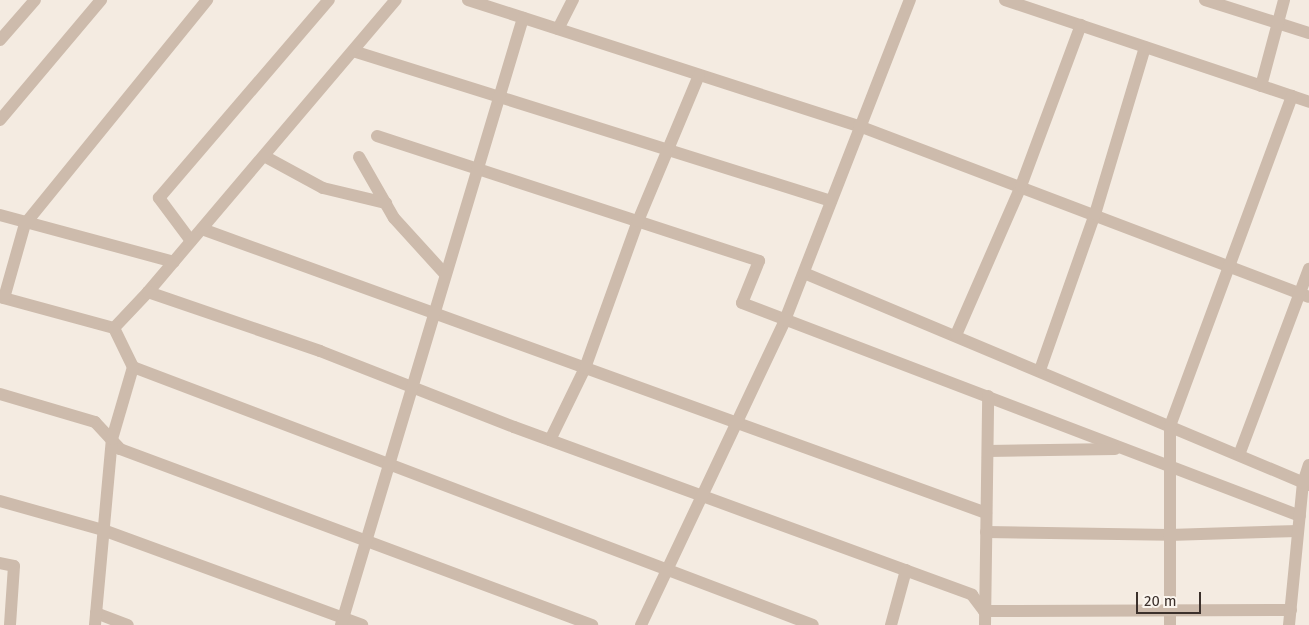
<!DOCTYPE html>
<style>
body{margin:0}
#map{position:relative;width:1309px;height:625px;overflow:hidden;background:#f4ebe1;font-family:"Fira Sans",sans-serif}
div>[style]{position:absolute}
.minor>*{height:12px;margin:-6px;padding:0 6px;transform-origin:6px;border-radius:6px;background:#cdbbac}
span{translate:-50% -50%;white-space:nowrap;text-align:center;line-height:1.15;-webkit-text-stroke:5px #fbf5ee;paint-order:stroke}
.scale{position:absolute;left:1136px;top:592px;width:65px;height:22px;box-sizing:border-box;border:2px solid #3b302b;border-top:0;padding-left:6px;font-size:15px;line-height:18px;white-space:nowrap;color:#3b302b;-webkit-text-stroke:4px #fbf5ee;paint-order:stroke}
</style>
<div id="map">
<div class="minor">
<div style="left:468px;top:0;width:411px;rotate:17.9deg"></div>
<div style="left:859px;top:126px;width:481px;rotate:20.8deg"></div>
<div style="left:1005px;top:0;width:321px;rotate:18.5deg"></div>
<div style="left:1205px;top:0;width:109px;rotate:17.6deg"></div>
<div style="left:558px;top:29px;width:33px;rotate:-63deg"></div>
<div style="left:0;top:40px;width:53px;rotate:-48.8deg"></div>
<div style="left:353px;top:51px;width:501px;rotate:17.42deg"></div>
<div style="left:1261px;top:86px;width:89px;rotate:-75deg"></div>
<div style="left:0;top:120px;width:157px;rotate:-49.9deg"></div>
<div style="left:377px;top:136px;width:402px;rotate:18.1deg"></div>
<div style="left:759px;top:261px;width:45px;rotate:112deg"></div>
<div style="left:742px;top:303px;width:597px;rotate:20.89deg"></div>
<div style="left:264px;top:156px;width:67px;rotate:28.5deg"></div>
<div style="left:323px;top:188px;width:65px;rotate:13.4deg"></div>
<div style="left:359px;top:157px;width:70px;rotate:60.2deg"></div>
<div style="left:394px;top:218px;width:76px;rotate:47.7deg"></div>
<div style="left:0;top:215px;width:180px;rotate:15.1deg"></div>
<div style="left:202px;top:229px;width:834px;rotate:19.91deg"></div>
<div style="left:191px;top:241px;width:54px;rotate:-126.7deg"></div>
<div style="left:159px;top:198px;width:261px;rotate:-49.4deg"></div>
<div style="left:804px;top:273px;width:548px;rotate:22.77deg"></div>
<div style="left:148px;top:292px;width:383px;rotate:-49.7deg"></div>
<div style="left:0;top:297px;width:118px;rotate:15.2deg"></div>
<div style="left:114px;top:328px;width:50px;rotate:-46.6deg"></div>
<div style="left:148px;top:292px;width:182px;rotate:18.9deg"></div>
<div style="left:320px;top:351px;width:208px;rotate:21.4deg"></div>
<div style="left:514px;top:427px;width:488px;rotate:20.1deg"></div>
<div style="left:972px;top:595px;width:20px;rotate:53deg"></div>
<div style="left:984px;top:611px;width:307px;rotate:-0.2deg"></div>
<div style="left:4px;top:298px;width:77px;rotate:-74.2deg"></div>
<div style="left:25px;top:224px;width:289px;rotate:-50.9deg"></div>
<div style="left:956px;top:335px;width:163px;rotate:-66.4deg"></div>
<div style="left:1021px;top:186px;width:172px;rotate:-69.6deg"></div>
<div style="left:133px;top:367px;width:727px;rotate:20.78deg"></div>
<div style="left:1040px;top:370px;width:165px;rotate:-70.6deg"></div>
<div style="left:1095px;top:214px;width:174px;rotate:-73.3deg"></div>
<div style="left:0;top:394px;width:99px;rotate:16.4deg"></div>
<div style="left:95px;top:422px;width:37px;rotate:47deg"></div>
<div style="left:120px;top:449px;width:504px;rotate:20.45deg"></div>
<div style="left:550px;top:440px;width:80px;rotate:-64.1deg"></div>
<div style="left:585px;top:368px;width:156px;rotate:-70.2deg"></div>
<div style="left:638px;top:221px;width:158px;rotate:-67.3deg"></div>
<div style="left:988px;top:451px;width:127px;rotate:-0.9deg"></div>
<div style="left:1239px;top:455px;width:199px;rotate:-69.4deg"></div>
<div style="left:0;top:501px;width:107px;rotate:15.7deg"></div>
<div style="left:103px;top:530px;width:276px;rotate:20.1deg"></div>
<div style="left:986px;top:532px;width:183px;rotate:0.9deg"></div>
<div style="left:1169px;top:535px;width:129px;rotate:-1.8deg"></div>
<div style="left:0;top:563px;width:14px;rotate:12deg"></div>
<div style="left:14px;top:566px;width:59px;rotate:93.9deg"></div>
<div style="left:96px;top:613px;width:34px;rotate:21deg"></div>
<div style="left:95px;top:625px;width:187px;rotate:-84.8deg"></div>
<div style="left:112px;top:439px;width:75px;rotate:-73.7deg"></div>
<div style="left:133px;top:367px;width:43px;rotate:-116deg"></div>
<div style="left:341px;top:625px;width:634px;rotate:-73.31deg"></div>
<div style="left:641px;top:625px;width:337px;rotate:-64.7deg"></div>
<div style="left:785px;top:320px;width:344px;rotate:-68.7deg"></div>
<div style="left:891px;top:625px;width:57px;rotate:-74.7deg"></div>
<div style="left:985px;top:625px;width:229px;rotate:-89.2deg"></div>
<div style="left:1170px;top:625px;width:199px;rotate:-90deg"></div>
<div style="left:1170px;top:426px;width:352px;rotate:-69.7deg"></div>
<div style="left:1289px;top:625px;width:143px;rotate:-84.4deg"></div>
<div style="left:1303px;top:483px;width:19px;rotate:-72deg"></div>
</div>
<div class="scale">20 m</div>
</div>
